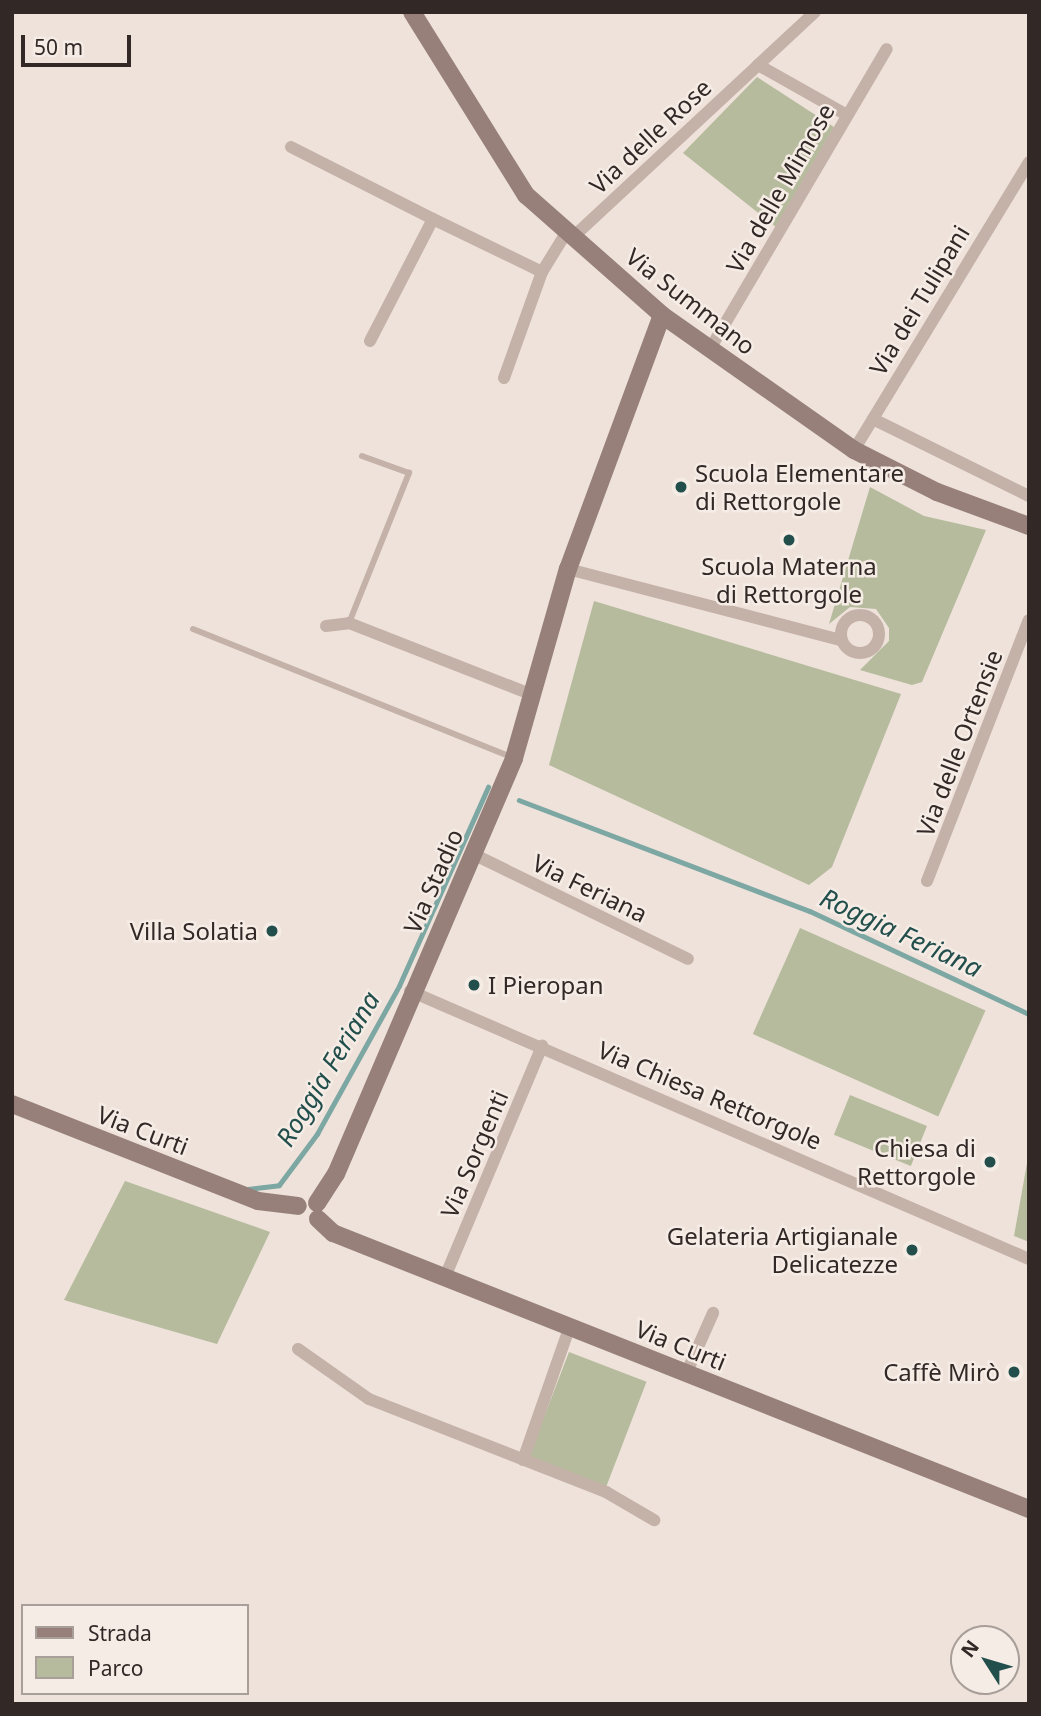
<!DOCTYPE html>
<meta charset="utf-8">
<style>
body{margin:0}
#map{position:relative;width:1041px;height:1716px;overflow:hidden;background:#eee2da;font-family:"Noto Sans",sans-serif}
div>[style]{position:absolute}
.green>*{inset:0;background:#b5bb9c;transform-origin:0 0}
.stream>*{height:4.5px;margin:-2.25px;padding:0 2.25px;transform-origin:2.25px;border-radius:2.25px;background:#7da7a3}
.lane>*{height:6px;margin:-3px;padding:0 3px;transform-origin:3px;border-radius:3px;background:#c4b1a8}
.street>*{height:12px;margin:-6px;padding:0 6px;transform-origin:6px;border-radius:6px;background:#c4b1a8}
.street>.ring{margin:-6px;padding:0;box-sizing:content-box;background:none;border:12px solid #c4b1a8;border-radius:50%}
.secondary>*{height:18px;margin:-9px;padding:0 9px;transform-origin:9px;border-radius:9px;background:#97807a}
.dots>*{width:19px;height:19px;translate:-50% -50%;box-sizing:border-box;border:4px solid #f6ece6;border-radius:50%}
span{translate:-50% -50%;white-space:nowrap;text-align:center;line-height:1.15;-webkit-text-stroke:5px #f6ece6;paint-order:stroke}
.street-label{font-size:24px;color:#322927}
.poi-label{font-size:24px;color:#322927}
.left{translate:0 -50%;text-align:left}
.right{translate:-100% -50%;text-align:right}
.water-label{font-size:26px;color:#224e4b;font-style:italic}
.frame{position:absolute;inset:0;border:14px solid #322927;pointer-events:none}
.legend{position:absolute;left:21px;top:1604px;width:228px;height:91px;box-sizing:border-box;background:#f6ece6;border:2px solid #a89e9a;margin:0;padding:9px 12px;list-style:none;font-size:21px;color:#322927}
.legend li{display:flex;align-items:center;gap:14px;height:35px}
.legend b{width:35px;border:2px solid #a89e9a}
.north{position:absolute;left:950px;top:1625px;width:70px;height:70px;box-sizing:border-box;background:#f6ece6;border:2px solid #a89e9a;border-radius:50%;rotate:307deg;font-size:19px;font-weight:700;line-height:28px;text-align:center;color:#322927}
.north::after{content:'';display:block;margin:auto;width:24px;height:32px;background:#224e4b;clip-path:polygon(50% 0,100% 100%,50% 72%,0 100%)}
.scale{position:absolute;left:21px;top:35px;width:110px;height:32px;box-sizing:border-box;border:4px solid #322927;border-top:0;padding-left:9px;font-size:21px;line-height:24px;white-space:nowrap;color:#322927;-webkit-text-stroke:5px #f6ece6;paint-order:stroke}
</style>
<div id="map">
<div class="green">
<div style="clip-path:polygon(757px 77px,834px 127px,776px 227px,683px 153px)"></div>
<div style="clip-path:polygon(870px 487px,924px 516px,986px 530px,922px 682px,912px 685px,860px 670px,889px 641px,889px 628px,876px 609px,850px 607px,829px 624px)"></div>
<div style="clip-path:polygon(594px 601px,901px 694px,832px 867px,809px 885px,549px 765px)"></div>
<div style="left:800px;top:928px;width:203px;height:116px;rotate:24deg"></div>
<div style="left:850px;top:1095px;width:83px;height:43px;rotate:22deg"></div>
<div style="clip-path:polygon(1029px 1152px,1029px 1242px,1014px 1236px)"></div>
<div style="clip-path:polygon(125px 1181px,270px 1232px,217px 1344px,64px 1300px)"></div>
<div style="left:569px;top:1352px;width:83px;height:114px;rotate:21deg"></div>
</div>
<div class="stream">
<div style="left:519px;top:800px;width:311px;rotate:20.9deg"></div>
<div style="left:810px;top:911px;width:242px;rotate:25.2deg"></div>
<div style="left:248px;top:1189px;width:31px;rotate:-7deg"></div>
<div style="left:279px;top:1185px;width:64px;rotate:-53.3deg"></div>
<div style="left:317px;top:1134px;width:169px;rotate:-61deg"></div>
<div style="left:399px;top:986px;width:218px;rotate:-65.9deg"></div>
</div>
<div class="lane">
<div style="left:349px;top:623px;width:162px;rotate:-68.2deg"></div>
<div style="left:409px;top:473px;width:50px;rotate:-160.1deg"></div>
<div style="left:193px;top:629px;width:344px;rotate:21.9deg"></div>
</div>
<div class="street">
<div style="left:758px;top:65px;width:78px;rotate:-42.9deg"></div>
<div style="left:291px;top:147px;width:159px;rotate:26.9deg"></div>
<div style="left:572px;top:238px;width:254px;rotate:-42.9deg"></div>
<div style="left:758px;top:65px;width:102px;rotate:29.3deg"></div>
<div style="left:370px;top:341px;width:137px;rotate:-62.7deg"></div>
<div style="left:433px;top:219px;width:121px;rotate:25.9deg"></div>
<div style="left:542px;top:272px;width:46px;rotate:-58.4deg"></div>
<div style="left:710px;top:349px;width:348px;rotate:-59.5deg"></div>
<div style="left:504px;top:378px;width:113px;rotate:-70.3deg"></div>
<div style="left:873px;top:419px;width:174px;rotate:26.3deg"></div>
<div style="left:854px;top:450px;width:337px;rotate:-58.7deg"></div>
<div style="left:568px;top:569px;width:281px;rotate:14.6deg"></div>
<div class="ring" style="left:841px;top:615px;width:26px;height:26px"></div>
<div style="left:326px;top:626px;width:23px;rotate:-7deg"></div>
<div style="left:349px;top:623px;width:198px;rotate:21.4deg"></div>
<div style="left:473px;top:854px;width:239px;rotate:26deg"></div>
<div style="left:927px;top:881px;width:280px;rotate:-68.7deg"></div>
<div style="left:410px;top:991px;width:675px;rotate:23.41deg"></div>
<div style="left:445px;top:1277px;width:251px;rotate:-67.2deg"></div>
<div style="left:298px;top:1349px;width:87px;rotate:35.2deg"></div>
<div style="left:369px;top:1399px;width:255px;rotate:21.4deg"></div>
<div style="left:606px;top:1492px;width:56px;rotate:30.3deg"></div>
<div style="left:686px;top:1374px;width:67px;rotate:-66.1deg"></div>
<div style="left:523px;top:1460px;width:142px;rotate:-70.7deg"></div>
</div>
<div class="secondary">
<div style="left:412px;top:12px;width:216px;rotate:58.1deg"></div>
<div style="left:526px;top:195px;width:181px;rotate:41.4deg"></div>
<div style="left:662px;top:315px;width:235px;rotate:35.1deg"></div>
<div style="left:854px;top:450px;width:93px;rotate:26.8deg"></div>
<div style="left:937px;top:492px;width:98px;rotate:20.3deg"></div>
<div style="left:12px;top:1104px;width:264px;rotate:21.5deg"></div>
<div style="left:258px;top:1201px;width:40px;rotate:7.1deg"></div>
<div style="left:317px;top:1203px;width:35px;rotate:-57deg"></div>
<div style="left:336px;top:1174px;width:452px;rotate:-66.8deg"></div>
<div style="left:514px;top:758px;width:197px;rotate:-74.1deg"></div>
<div style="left:568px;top:569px;width:271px;rotate:-69.7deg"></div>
<div style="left:318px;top:1219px;width:21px;rotate:43deg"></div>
<div style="left:333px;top:1233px;width:749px;rotate:21.63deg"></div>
</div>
<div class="dots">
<div style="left:681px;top:487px;background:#224e4b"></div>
<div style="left:789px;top:540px;background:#224e4b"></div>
<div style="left:272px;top:931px;background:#224e4b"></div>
<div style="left:474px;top:985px;background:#224e4b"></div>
<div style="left:990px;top:1162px;background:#224e4b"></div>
<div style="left:912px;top:1250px;background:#224e4b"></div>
<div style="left:1014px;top:1372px;background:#224e4b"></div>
</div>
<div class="street-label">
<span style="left:650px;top:136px;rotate:-43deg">Via delle Rose</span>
<span style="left:780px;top:188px;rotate:-60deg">Via delle Mimose</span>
<span style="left:919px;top:300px;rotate:-59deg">Via dei Tulipani</span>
<span style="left:691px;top:301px;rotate:38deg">Via Summano</span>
<span style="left:959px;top:743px;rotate:-69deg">Via delle Ortensie</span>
<span style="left:433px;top:881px;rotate:-66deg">Via Stadio</span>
<span style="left:590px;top:888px;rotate:26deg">Via Feriana</span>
<span style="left:710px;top:1095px;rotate:23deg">Via Chiesa Rettorgole</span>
<span style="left:143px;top:1130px;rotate:21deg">Via Curti</span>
<span style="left:474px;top:1154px;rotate:-67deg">Via Sorgenti</span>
<span style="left:681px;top:1345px;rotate:22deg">Via Curti</span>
</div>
<div class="poi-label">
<span class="left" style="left:695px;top:487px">Scuola Elementare<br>di Rettorgole</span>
<span style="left:789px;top:580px">Scuola Materna<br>di Rettorgole</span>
<span class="right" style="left:258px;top:931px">Villa Solatia</span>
<span class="left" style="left:488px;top:985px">I Pieropan</span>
<span class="right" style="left:976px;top:1162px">Chiesa di<br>Rettorgole</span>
<span class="right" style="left:898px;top:1250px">Gelateria Artigianale<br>Delicatezze</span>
<span class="right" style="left:1000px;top:1372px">Caffè Mirò</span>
</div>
<div class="water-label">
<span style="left:901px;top:933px;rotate:25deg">Roggia Feriana</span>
<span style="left:328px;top:1069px;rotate:-59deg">Roggia Feriana</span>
</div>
<div class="frame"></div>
<ul class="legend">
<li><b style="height:9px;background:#97807a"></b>Strada</li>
<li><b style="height:19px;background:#b5bb9c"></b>Parco</li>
</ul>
<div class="north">N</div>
<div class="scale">50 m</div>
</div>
